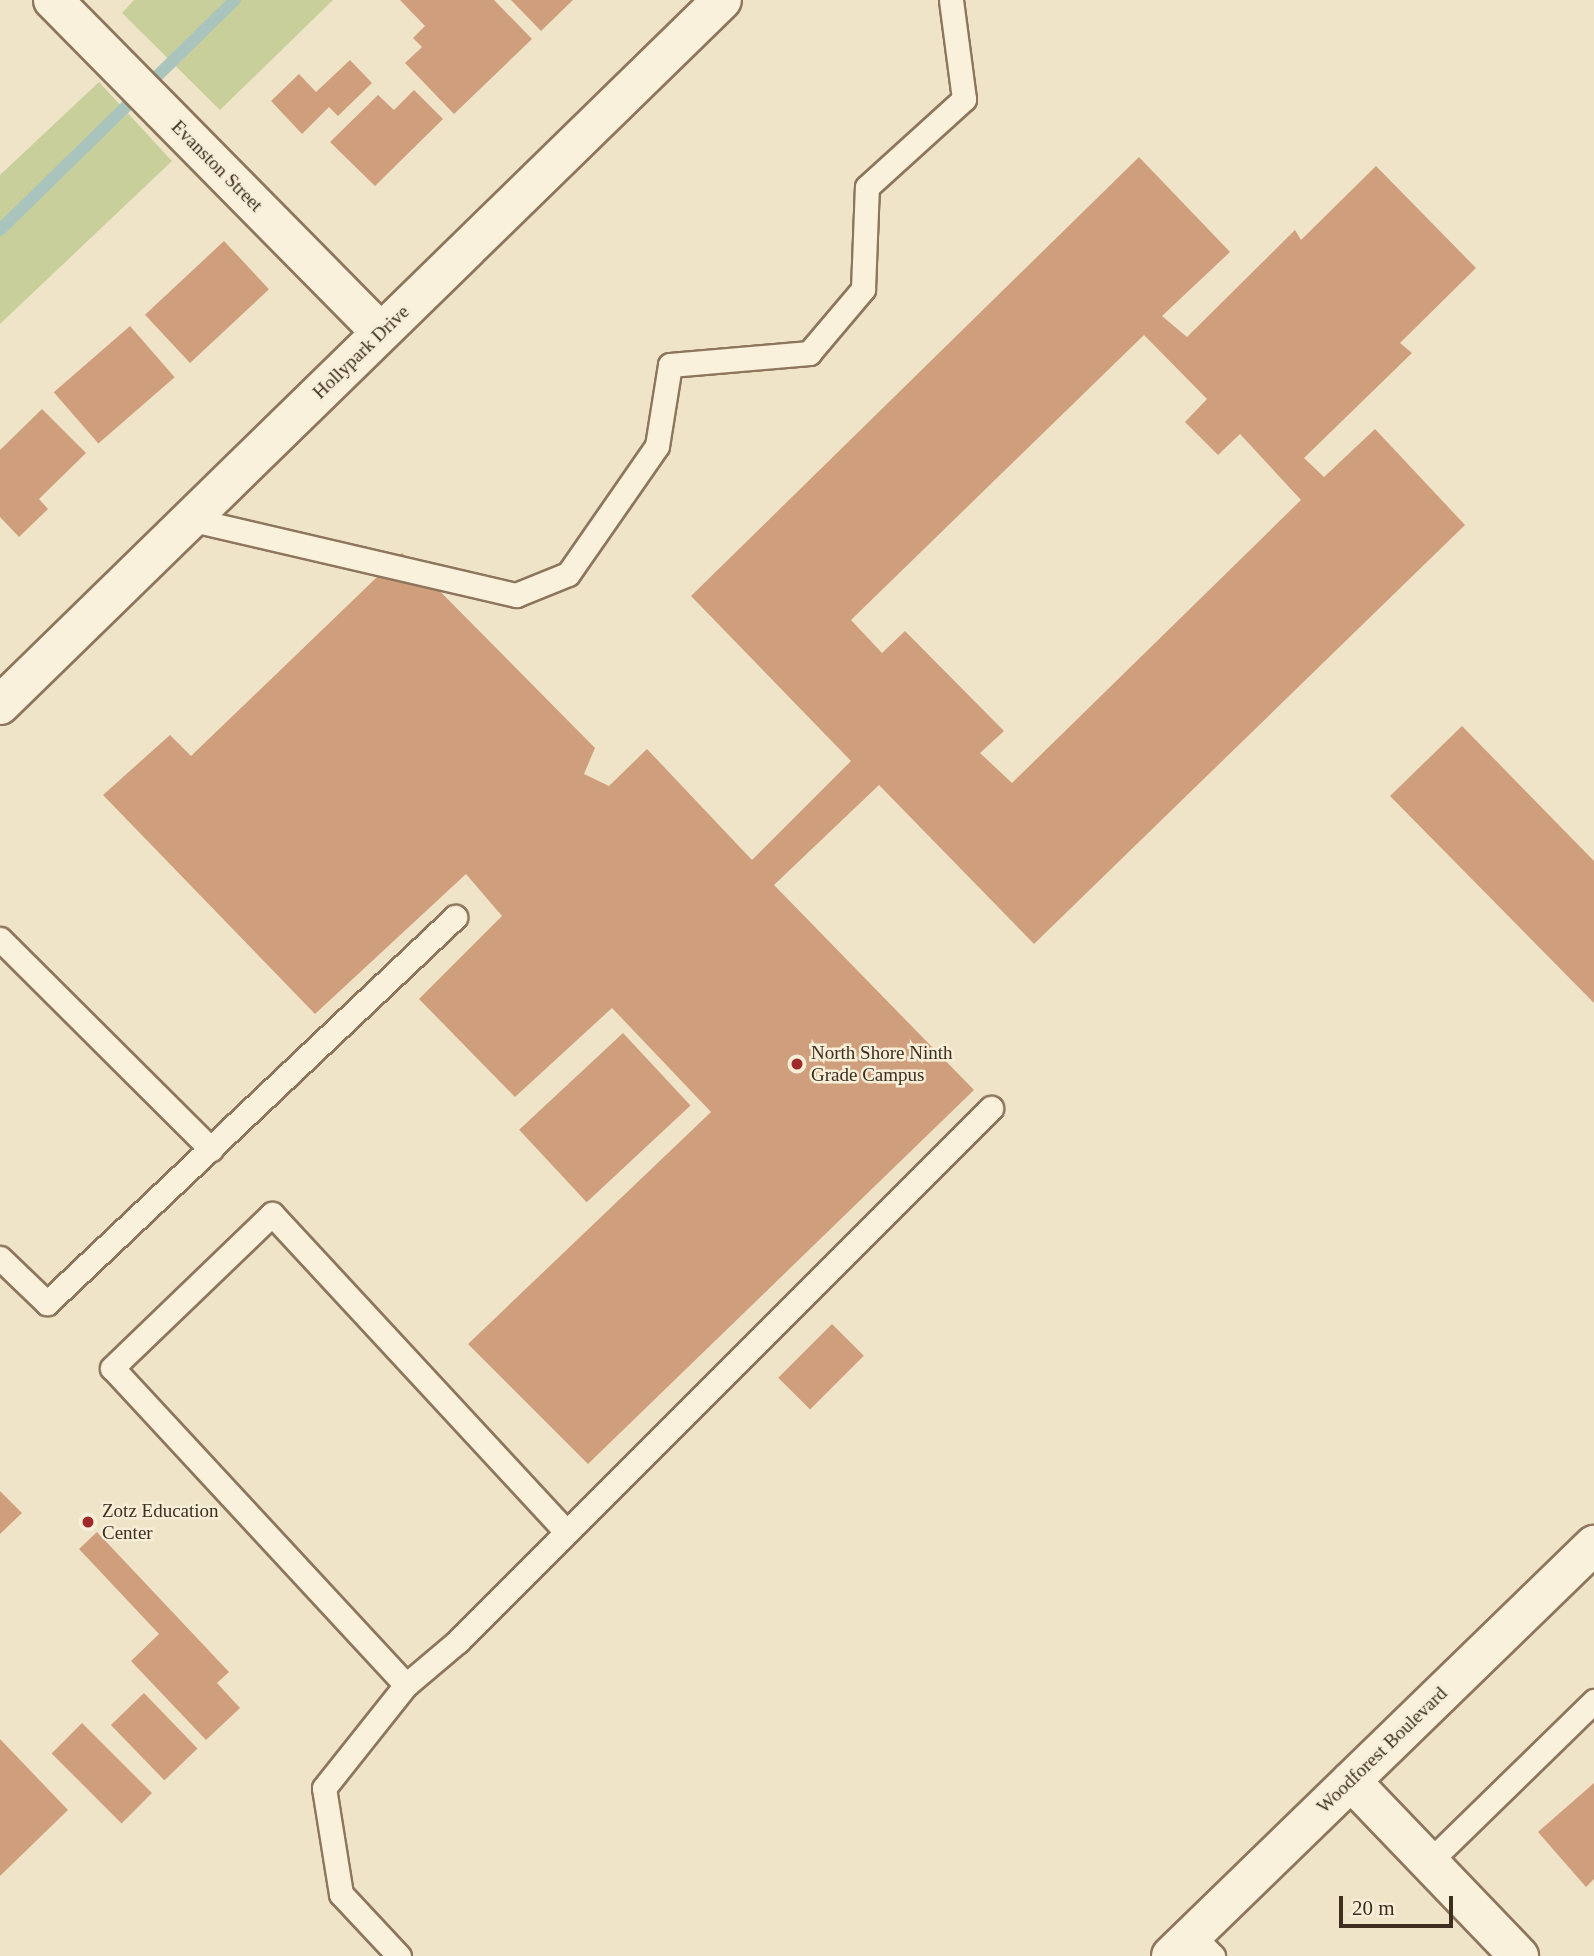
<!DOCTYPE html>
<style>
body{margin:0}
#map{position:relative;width:1594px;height:1956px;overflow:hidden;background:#f0e4c8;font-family:Georgia,serif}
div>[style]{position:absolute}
.green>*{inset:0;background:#c9cf9b}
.stream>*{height:12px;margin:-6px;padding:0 6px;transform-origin:6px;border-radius:6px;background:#a9c4bc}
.building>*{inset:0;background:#cf9f7d;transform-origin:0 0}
.roads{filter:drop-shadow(2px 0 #8d765c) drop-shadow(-2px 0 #8d765c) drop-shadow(0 2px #8d765c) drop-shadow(0 -2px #8d765c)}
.lane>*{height:23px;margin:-11.5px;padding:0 11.5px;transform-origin:11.5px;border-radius:11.5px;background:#faf1dc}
.street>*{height:38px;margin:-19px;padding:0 19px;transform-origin:19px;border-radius:19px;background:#faf1dc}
.secondary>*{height:38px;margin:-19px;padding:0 19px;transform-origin:19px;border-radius:19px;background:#faf1dc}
.dots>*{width:19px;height:19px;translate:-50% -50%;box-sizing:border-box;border:4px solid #f7eed8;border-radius:50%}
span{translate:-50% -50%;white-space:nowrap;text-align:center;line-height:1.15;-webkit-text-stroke:5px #f7eed8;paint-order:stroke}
.street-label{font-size:19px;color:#3d2e20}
.poi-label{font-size:19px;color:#3d2e20}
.left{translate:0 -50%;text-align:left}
.scale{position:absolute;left:1339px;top:1896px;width:114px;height:32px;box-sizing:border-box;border:4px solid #3d2e20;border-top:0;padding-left:9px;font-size:21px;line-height:24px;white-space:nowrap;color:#3d2e20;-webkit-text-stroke:5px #f7eed8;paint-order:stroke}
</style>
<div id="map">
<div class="green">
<div style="clip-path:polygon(134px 0,333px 0,220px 110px,122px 13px)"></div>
<div style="clip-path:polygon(99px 82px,172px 161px,0 324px,0 175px)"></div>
</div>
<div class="stream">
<div style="left:0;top:230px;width:329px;rotate:-44.4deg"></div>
</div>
<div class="building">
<div style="clip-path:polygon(400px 0,494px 0,532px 39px,454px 114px,405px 63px,422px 47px,413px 38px,425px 26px)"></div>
<div style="clip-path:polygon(511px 0,573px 0,541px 31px)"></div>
<div style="clip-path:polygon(350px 60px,372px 83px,338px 116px,329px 107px,302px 134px,271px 101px,299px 74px,316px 92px)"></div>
<div style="clip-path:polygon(414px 90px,443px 119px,375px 186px,330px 142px,378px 95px,394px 110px)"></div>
<div style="clip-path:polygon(evenodd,1139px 157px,1230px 252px,1162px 316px,1187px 337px,1295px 230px,1301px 240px,1376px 166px,1476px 268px,1400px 343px,1412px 353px,1304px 458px,1324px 477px,1375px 429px,1465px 525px,1034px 944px,879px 785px,774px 885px,974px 1090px,588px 1464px,468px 1344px,711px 1112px,612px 1008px,515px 1097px,419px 999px,502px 916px,466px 874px,315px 1014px,103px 795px,170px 735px,191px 756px,402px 553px,595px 748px,584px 774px,609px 786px,647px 749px,752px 860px,851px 761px,691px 596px,1139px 157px,1144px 335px,1207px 399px,1185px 422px,1218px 455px,1240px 434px,1301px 500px,1012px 783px,980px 753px,1004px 731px,905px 631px,882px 653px,851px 620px,1144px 335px)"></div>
<div style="left:224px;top:241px;width:66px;height:108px;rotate:47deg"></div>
<div style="left:130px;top:326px;width:68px;height:101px;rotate:49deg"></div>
<div style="clip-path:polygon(42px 409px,86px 453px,39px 499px,48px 509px,19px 537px,0 517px,0 450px)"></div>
<div style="clip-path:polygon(1462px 726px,1594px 861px,1594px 1003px,1390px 796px)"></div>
<div style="left:623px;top:1033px;width:99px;height:142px;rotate:47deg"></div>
<div style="left:832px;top:1324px;width:45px;height:76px;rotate:45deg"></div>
<div style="clip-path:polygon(0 1491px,22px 1513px,0 1534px)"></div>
<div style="clip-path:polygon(97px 1532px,229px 1672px,217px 1683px,240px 1708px,206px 1740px,131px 1661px,159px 1634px,79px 1549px)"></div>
<div style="left:144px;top:1693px;width:77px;height:46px;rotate:46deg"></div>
<div style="left:82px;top:1723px;width:99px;height:43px;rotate:45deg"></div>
<div style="clip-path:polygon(0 1739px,68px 1810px,0 1876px)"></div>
<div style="clip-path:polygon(1594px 1783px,1594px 1879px,1586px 1887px,1538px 1832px)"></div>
</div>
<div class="roads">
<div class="lane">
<div style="left:189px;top:519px;width:336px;rotate:13.1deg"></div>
<div style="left:516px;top:595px;width:56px;rotate:-22deg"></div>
<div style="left:568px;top:574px;width:156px;rotate:-55.2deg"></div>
<div style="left:657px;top:446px;width:82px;rotate:-80.9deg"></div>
<div style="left:670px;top:365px;width:140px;rotate:-4.9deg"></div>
<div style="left:809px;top:353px;width:84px;rotate:-49.8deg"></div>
<div style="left:863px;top:289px;width:102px;rotate:-87.8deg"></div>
<div style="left:867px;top:187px;width:131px;rotate:-42.2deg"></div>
<div style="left:964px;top:99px;width:100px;rotate:-97.5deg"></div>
<div style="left:0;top:939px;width:298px;rotate:44.9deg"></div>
<div style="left:0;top:1258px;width:65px;rotate:43.8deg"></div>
<div style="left:47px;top:1303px;width:562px;rotate:-43.41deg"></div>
<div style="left:406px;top:1685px;width:432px;rotate:-132.8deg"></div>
<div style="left:112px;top:1368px;width:222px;rotate:-43.9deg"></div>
<div style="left:272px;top:1214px;width:432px;rotate:47.2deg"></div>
<div style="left:1429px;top:1862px;width:231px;rotate:-44.3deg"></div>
<div style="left:1192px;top:1935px;width:30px;rotate:45deg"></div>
<div style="left:399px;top:1956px;width:85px;rotate:-133.1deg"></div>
<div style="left:341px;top:1894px;width:107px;rotate:-99.1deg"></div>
<div style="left:324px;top:1788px;width:132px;rotate:-51.5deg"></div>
<div style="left:406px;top:1685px;width:68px;rotate:-40.2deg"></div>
<div style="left:458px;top:1641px;width:754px;rotate:-45deg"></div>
</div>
<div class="street">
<div style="left:53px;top:0;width:467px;rotate:45.4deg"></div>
<div style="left:1351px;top:1781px;width:243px;rotate:46.2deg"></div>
</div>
<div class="secondary">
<div style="left:0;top:705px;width:1009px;rotate:-44.32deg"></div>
<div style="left:1171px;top:1956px;width:590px;rotate:-44.18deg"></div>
</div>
</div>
<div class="dots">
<div style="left:797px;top:1064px;background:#9e2a2b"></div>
<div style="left:88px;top:1522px;background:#9e2a2b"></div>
</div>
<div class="street-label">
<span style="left:217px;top:166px;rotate:45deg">Evanston Street</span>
<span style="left:361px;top:352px;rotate:-44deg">Hollypark Drive</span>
<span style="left:1382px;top:1750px;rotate:-44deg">Woodforest Boulevard</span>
</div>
<div class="poi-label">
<span class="left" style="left:811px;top:1064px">North Shore Ninth<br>Grade Campus</span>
<span class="left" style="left:102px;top:1522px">Zotz Education<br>Center</span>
</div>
<div class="scale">20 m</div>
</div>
